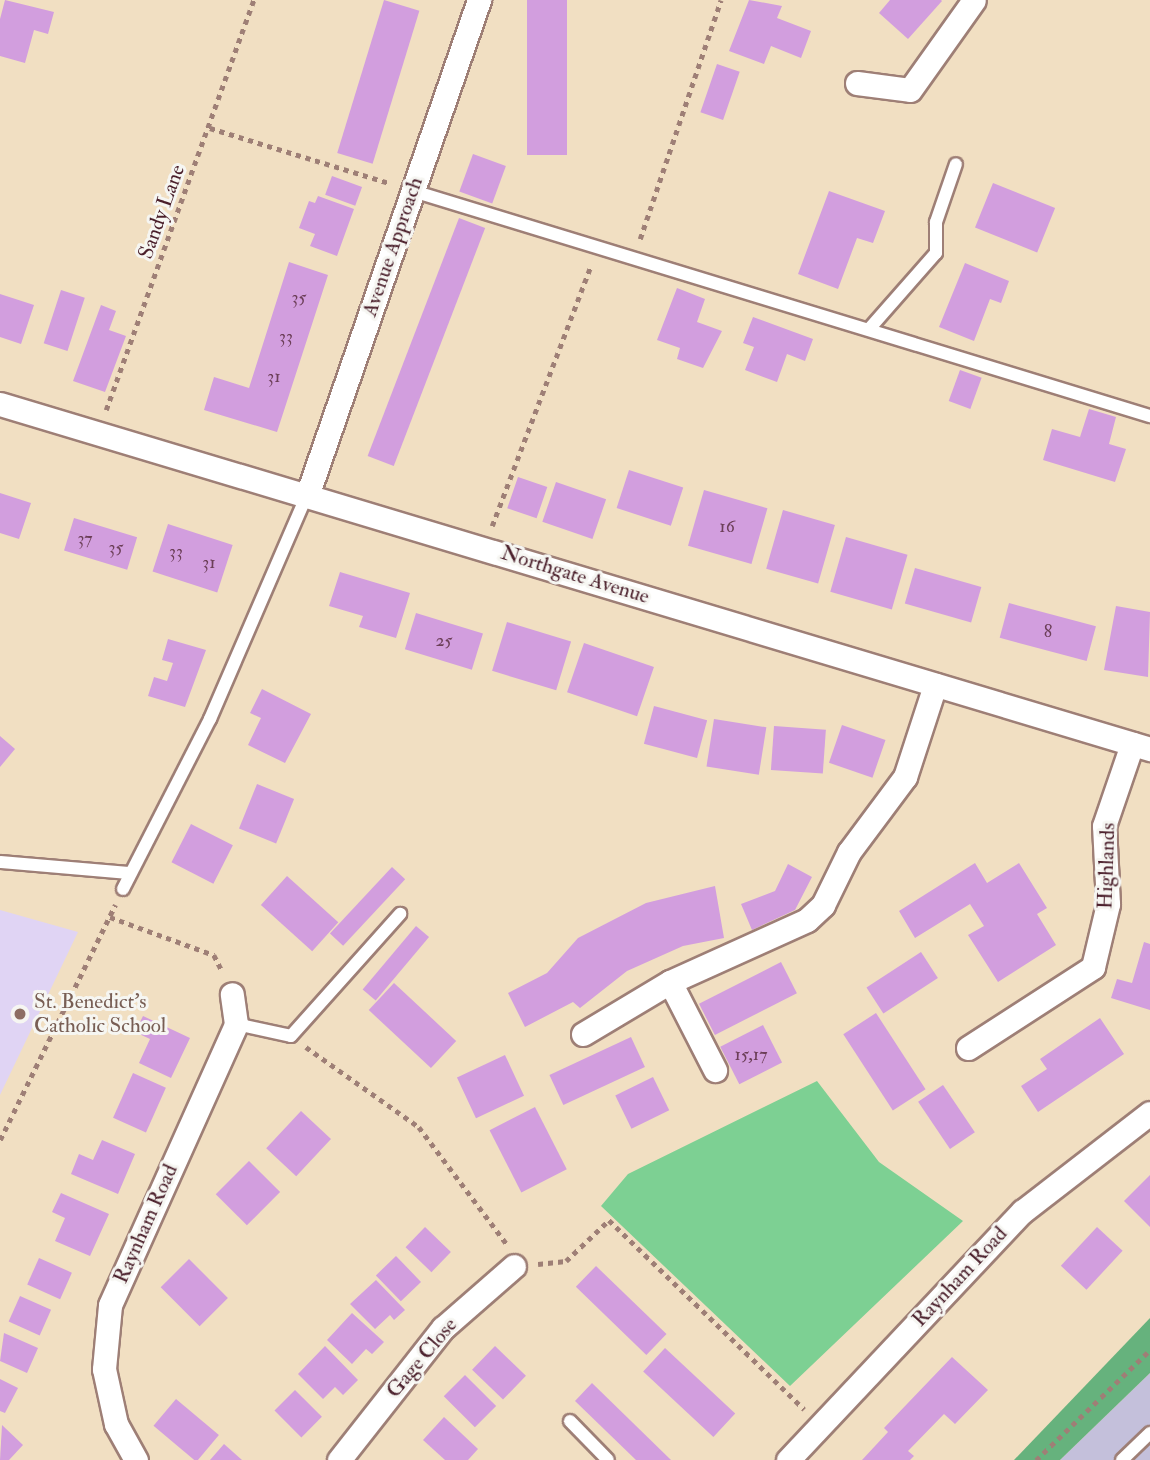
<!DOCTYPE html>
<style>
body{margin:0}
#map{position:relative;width:1150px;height:1460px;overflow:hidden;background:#f1dfc2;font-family:"IM FELL Double Pica",serif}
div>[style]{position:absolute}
.built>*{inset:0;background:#e0d4f4}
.industrial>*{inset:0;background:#c4c0db}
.green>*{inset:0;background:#7dd093}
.forest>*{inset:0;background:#66b27d}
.building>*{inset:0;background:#d29ede;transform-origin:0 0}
.path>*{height:4.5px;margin-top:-2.25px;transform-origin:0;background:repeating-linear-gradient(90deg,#9e7f76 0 5px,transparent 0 10px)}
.roads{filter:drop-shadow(2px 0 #9e7f76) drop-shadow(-2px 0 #9e7f76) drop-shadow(0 2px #9e7f76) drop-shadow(0 -2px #9e7f76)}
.lane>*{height:12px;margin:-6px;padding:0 6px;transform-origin:6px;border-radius:6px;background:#fff}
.street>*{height:23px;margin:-11.5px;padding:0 11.5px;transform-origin:11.5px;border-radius:11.5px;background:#fff}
.dots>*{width:19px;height:19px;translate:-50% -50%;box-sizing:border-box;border:4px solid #f6f6f2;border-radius:50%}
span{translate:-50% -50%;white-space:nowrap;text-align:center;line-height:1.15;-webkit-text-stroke:6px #f6f6f2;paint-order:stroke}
.number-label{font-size:18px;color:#6c3f58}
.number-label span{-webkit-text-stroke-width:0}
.street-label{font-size:21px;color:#4a1f2b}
.education-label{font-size:21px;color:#785e54}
.left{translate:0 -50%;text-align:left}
</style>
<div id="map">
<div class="built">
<div style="clip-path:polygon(0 910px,78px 932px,0 1095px)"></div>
</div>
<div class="industrial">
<div style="clip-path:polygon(1150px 1373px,1150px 1460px,1060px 1460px)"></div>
</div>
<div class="green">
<div style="clip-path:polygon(817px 1081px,879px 1162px,963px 1221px,790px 1386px,601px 1206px,628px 1174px)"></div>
</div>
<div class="forest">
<div style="clip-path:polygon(1150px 1318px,1150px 1373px,1060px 1460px,1014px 1460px)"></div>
</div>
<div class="building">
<div style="clip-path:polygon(5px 0,54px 12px,48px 34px,34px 30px,25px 63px,0 56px,0 19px)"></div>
<div style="left:384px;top:0;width:37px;height:160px;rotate:17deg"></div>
<div style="left:527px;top:0;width:40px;height:155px"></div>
<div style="clip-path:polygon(749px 0,782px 6px,777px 18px,811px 31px,801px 58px,771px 46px,764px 64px,729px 51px)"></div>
<div style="clip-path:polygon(890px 0,941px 0,942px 1px,908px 39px,879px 13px)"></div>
<div style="left:717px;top:64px;width:24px;height:51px;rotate:19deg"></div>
<div style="left:473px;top:154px;width:35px;height:40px;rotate:20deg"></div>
<div style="left:332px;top:176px;width:32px;height:20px;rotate:20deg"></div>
<div style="left:993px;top:183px;width:67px;height:48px;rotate:22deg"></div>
<div style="clip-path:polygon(829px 191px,885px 211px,873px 243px,857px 238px,838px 289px,798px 274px)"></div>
<div style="clip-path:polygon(318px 196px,354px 209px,337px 256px,310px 246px,315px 234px,299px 228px,309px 201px,315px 203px)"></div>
<div style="left:459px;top:218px;width:28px;height:255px;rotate:21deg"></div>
<div style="clip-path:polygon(289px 262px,328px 275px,277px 432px,204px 410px,214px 377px,249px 388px)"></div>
<div style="clip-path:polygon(965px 263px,1009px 281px,1001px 303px,990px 299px,974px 341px,939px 327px)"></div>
<div style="clip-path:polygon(677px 288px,705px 299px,697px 322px,722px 331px,703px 368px,677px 359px,680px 348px,657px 340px)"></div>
<div style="left:61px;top:290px;width:25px;height:56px;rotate:18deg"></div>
<div style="clip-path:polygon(0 294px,34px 305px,21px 344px,0 337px)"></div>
<div style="clip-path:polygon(101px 305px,116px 311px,109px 330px,126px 336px,105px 392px,73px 381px)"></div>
<div style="clip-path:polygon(753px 317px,813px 339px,805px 361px,787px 354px,777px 382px,745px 370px,754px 347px,743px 343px)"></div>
<div style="left:960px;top:370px;width:23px;height:33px;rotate:20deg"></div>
<div style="clip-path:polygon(1089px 409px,1116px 417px,1109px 444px,1126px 449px,1115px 482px,1043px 460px,1052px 429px,1080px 437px)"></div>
<div style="left:629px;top:470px;width:57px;height:40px;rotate:18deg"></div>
<div style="left:518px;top:477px;width:31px;height:33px;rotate:19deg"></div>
<div style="left:556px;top:482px;width:53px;height:42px;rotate:19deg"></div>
<div style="left:704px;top:490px;width:66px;height:58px;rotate:16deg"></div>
<div style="clip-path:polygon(0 493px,31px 503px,19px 539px,0 533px)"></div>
<div style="left:783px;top:510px;width:54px;height:61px;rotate:16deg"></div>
<div style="left:74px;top:518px;width:66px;height:34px;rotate:17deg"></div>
<div style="left:168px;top:524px;width:68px;height:50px;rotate:18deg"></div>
<div style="left:846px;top:537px;width:64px;height:57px;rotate:16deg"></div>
<div style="left:915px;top:568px;width:69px;height:37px;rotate:16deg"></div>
<div style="clip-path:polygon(340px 572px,410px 593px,396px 638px,359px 627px,363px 616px,329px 606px)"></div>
<div style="left:1009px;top:603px;width:90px;height:36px;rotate:15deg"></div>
<div style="clip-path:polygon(1116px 606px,1150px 612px,1148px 677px,1104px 670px)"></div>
<div style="left:416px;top:613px;width:70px;height:38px;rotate:17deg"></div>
<div style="left:507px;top:622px;width:67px;height:51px;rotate:17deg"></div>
<div style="clip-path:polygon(168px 639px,206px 650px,185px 707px,148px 696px,154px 677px,167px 681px,173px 663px,162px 660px)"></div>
<div style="left:584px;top:643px;width:74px;height:52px;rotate:19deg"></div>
<div style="clip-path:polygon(262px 689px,311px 714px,285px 763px,248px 745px,261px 718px,250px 713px)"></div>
<div style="left:654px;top:706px;width:55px;height:39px;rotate:15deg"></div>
<div style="left:714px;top:719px;width:53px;height:48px;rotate:9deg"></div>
<div style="left:842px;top:725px;width:46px;height:40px;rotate:19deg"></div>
<div style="left:774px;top:726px;width:52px;height:44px;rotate:4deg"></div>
<div style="clip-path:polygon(0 736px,15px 749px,0 767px)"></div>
<div style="left:257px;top:784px;width:40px;height:48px;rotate:22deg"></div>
<div style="left:191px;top:824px;width:47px;height:43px;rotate:27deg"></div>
<div style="clip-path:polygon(975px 863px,987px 883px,1019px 863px,1047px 908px,1037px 914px,1056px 945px,998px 982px,968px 935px,984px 926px,970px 904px,915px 938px,899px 911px)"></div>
<div style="clip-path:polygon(788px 864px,812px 877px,795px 910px,752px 930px,741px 904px,775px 891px)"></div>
<div style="left:392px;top:867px;width:18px;height:91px;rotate:43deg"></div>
<div style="left:287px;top:876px;width:69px;height:39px;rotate:42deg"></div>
<div style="clip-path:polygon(715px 886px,724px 938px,683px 946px,627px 971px,580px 1008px,573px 1002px,525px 1027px,508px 993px,547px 973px,578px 938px,646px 903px)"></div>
<div style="left:416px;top:926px;width:17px;height:83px;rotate:40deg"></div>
<div style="clip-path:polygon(1144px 942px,1150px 944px,1150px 1010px,1111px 998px,1117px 979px,1132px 983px)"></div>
<div style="left:921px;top:952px;width:31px;height:65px;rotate:57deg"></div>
<div style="left:781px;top:962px;width:35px;height:92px;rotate:63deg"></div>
<div style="left:394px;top:983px;width:85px;height:37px;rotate:43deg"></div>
<div style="left:876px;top:1013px;width:91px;height:39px;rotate:57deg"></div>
<div style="clip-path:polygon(143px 1016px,190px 1038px,171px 1078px,139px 1063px,150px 1039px,135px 1032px)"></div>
<div style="clip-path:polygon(1100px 1018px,1124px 1054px,1038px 1112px,1021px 1086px,1047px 1069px,1040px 1059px)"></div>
<div style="left:763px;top:1025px;width:42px;height:48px;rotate:63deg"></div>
<div style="left:631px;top:1037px;width:33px;height:90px;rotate:65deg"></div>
<div style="left:505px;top:1055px;width:45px;height:53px;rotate:65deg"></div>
<div style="left:133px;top:1073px;width:36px;height:49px;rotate:24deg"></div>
<div style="left:653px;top:1077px;width:37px;height:42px;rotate:64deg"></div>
<div style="left:943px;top:1085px;width:57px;height:30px;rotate:56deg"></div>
<div style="left:535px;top:1107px;width:70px;height:51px;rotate:63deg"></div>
<div style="left:301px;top:1111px;width:41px;height:51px;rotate:43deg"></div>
<div style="clip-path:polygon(102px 1140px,135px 1154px,118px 1194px,71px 1174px,79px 1154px,93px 1160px)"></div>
<div style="left:249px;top:1161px;width:44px;height:47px;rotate:45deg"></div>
<div style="clip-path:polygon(1150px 1175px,1150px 1227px,1124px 1201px)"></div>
<div style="clip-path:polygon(61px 1193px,109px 1214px,90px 1256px,55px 1241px,65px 1218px,52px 1212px)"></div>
<div style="left:425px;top:1227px;width:36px;height:28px;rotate:44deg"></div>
<div style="left:1097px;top:1227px;width:35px;height:53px;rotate:43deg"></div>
<div style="left:396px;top:1256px;width:36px;height:28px;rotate:46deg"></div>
<div style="left:39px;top:1258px;width:36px;height:29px;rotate:24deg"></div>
<div style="left:189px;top:1259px;width:55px;height:40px;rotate:45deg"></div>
<div style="left:596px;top:1266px;width:98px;height:29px;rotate:44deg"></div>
<div style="clip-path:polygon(376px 1280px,405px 1310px,394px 1320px,390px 1315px,375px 1329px,350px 1304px)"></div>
<div style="left:20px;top:1296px;width:34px;height:28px;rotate:24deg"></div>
<div style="clip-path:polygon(352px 1313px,384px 1342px,372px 1354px,366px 1349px,352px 1364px,327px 1340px)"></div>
<div style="clip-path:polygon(4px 1333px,38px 1348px,27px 1373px,0 1361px)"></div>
<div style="clip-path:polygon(325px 1346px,358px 1380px,343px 1395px,335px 1387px,323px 1399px,298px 1374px)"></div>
<div style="left:495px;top:1346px;width:43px;height:33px;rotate:44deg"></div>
<div style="left:665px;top:1348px;width:96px;height:32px;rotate:43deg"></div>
<div style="clip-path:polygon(952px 1357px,988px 1390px,955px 1424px,944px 1414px,908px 1451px,914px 1456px,910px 1460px,862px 1460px,888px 1432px,884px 1428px)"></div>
<div style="left:465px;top:1375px;width:44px;height:30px;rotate:45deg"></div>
<div style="clip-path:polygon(0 1379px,18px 1388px,5px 1413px,0 1411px)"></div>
<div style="clip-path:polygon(592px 1383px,671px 1460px,636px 1460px,575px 1401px)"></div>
<div style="left:295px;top:1390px;width:38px;height:29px;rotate:45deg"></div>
<div style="left:176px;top:1399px;width:56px;height:35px;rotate:40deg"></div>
<div style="clip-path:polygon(444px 1417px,478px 1449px,468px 1460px,445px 1460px,423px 1440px)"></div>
<div style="clip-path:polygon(2px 1425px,23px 1445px,9px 1460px,0 1460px)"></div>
<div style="clip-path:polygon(224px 1444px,242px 1460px,210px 1460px)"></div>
</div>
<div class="path">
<div style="left:210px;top:128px;width:187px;rotate:17.1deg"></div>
<div style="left:640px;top:239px;width:252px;rotate:-71.3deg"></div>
<div style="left:106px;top:410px;width:436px;rotate:-70.2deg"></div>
<div style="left:492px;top:526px;width:278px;rotate:-69.2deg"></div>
<div style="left:110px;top:917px;width:111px;rotate:20.1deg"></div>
<div style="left:214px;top:955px;width:18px;rotate:63deg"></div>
<div style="left:306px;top:1047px;width:138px;rotate:35.3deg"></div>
<div style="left:419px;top:1127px;width:146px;rotate:53.1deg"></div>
<div style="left:0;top:1140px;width:262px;rotate:-63.9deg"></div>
<div style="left:538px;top:1264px;width:28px;rotate:-6deg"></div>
<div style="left:566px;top:1261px;width:59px;rotate:-43.6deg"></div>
<div style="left:609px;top:1220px;width:272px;rotate:44.1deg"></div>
<div style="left:1036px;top:1460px;width:158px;rotate:-44deg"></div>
</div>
<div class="roads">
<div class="lane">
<div style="left:413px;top:191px;width:771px;rotate:16.98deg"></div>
<div style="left:870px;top:328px;width:100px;rotate:-48.7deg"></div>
<div style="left:936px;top:253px;width:31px;rotate:-90deg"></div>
<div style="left:936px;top:222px;width:61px;rotate:-71deg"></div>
<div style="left:0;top:862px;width:129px;rotate:4.9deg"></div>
<div style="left:123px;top:889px;width:191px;rotate:-62.9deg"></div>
<div style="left:210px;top:719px;width:246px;rotate:-66.6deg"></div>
<div style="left:236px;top:1024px;width:56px;rotate:12.3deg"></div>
<div style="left:291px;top:1036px;width:164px;rotate:-48.2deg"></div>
<div style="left:570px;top:1421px;width:54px;rotate:45.7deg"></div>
<div style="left:1122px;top:1460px;width:39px;rotate:-44deg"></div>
</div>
<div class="street">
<div style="left:857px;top:83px;width:53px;rotate:7.5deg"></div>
<div style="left:910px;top:90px;width:110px;rotate:-54.6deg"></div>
<div style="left:0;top:404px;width:1201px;rotate:16.7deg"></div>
<div style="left:308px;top:493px;width:522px;rotate:-70.87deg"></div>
<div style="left:670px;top:982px;width:99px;rotate:62.9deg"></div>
<div style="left:583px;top:1034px;width:101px;rotate:-30.9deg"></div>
<div style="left:670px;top:982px;width:150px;rotate:-24.3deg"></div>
<div style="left:807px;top:920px;width:22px;rotate:-43deg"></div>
<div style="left:823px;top:905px;width:59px;rotate:-63.9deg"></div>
<div style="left:849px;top:852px;width:94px;rotate:-53.3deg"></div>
<div style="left:905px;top:777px;width:97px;rotate:-71.9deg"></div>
<div style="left:968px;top:1048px;width:149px;rotate:-32.9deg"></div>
<div style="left:1093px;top:967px;width:65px;rotate:-76.6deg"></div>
<div style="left:1108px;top:904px;width:78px;rotate:-92.9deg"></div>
<div style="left:1104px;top:826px;width:87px;rotate:-71.1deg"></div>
<div style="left:136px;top:1460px;width:41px;rotate:-119.1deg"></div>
<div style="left:116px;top:1424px;width:56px;rotate:-102.3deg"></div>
<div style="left:104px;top:1369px;width:64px;rotate:-84.6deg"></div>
<div style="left:110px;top:1305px;width:308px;rotate:-65.8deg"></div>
<div style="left:236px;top:1024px;width:30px;rotate:-98deg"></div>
<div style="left:339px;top:1460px;width:168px;rotate:-51.8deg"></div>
<div style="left:443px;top:1328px;width:94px;rotate:-41.1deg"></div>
<div style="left:788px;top:1460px;width:342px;rotate:-46.7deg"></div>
<div style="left:1023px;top:1211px;width:160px;rotate:-37.7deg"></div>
</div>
</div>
<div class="dots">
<div style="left:20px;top:1014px;background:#8d6e63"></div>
</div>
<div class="number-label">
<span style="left:299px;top:298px">35</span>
<span style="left:286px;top:337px">33</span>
<span style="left:274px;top:377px">31</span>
<span style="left:727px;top:527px">16</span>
<span style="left:85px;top:539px">37</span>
<span style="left:116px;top:548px">35</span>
<span style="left:176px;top:552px">33</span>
<span style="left:209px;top:563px">31</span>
<span style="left:1048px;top:632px">8</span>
<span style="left:444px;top:641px">25</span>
<span style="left:751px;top:1055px">15,17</span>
</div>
<div class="street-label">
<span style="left:162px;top:212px;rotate:-70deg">Sandy Lane</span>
<span style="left:393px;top:247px;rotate:-71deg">Avenue Approach</span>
<span style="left:575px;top:575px;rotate:17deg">Northgate Avenue</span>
<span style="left:1107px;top:866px;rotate:-88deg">Highlands</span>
<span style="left:146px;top:1224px;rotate:-66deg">Raynham Road</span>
<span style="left:960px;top:1277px;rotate:-47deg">Raynham Road</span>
<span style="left:422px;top:1358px;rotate:-50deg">Gage Close</span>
</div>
<div class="education-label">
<span class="left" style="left:34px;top:1014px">St. Benedict's<br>Catholic School</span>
</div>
</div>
